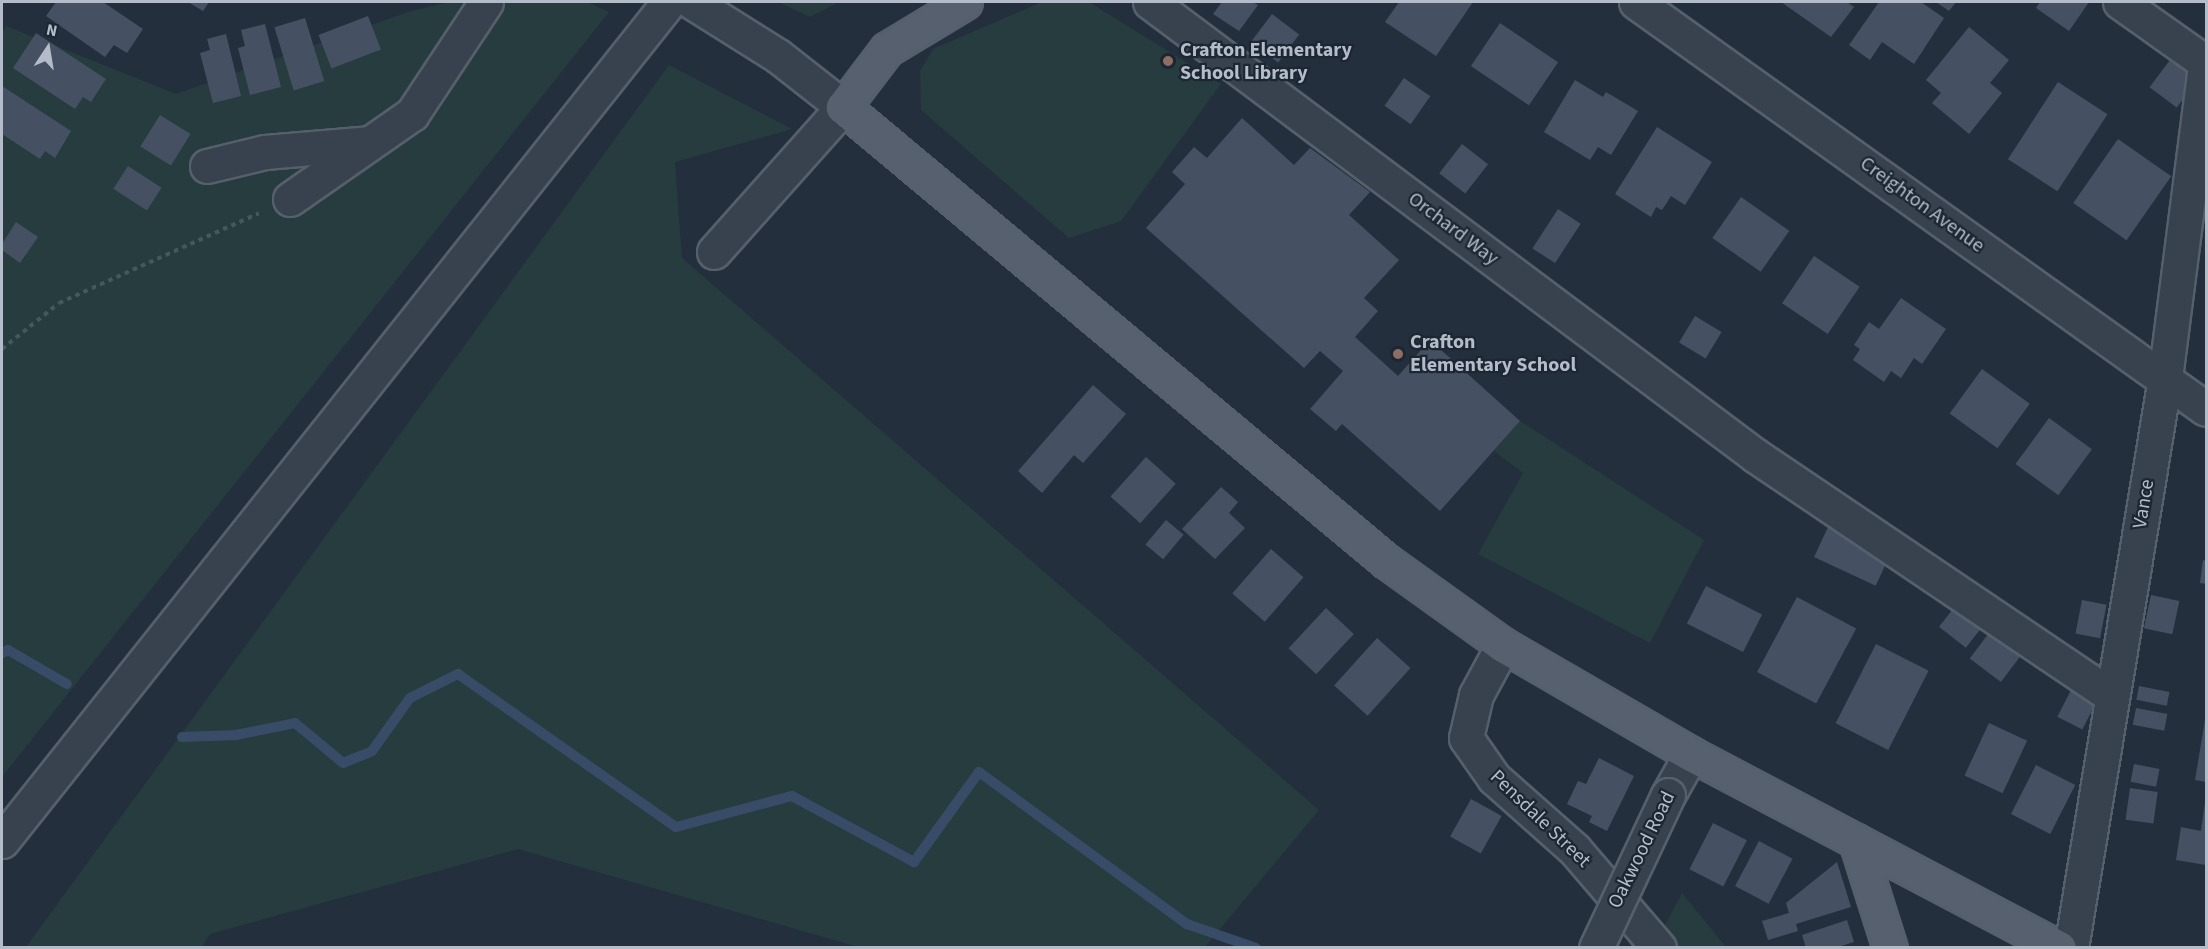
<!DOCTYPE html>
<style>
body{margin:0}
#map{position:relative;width:2208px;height:949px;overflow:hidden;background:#242f3e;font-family:"Source Sans 3",sans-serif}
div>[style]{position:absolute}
.green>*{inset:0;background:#263c3f}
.stream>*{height:10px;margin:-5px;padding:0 5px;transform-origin:5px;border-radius:5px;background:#394c67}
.building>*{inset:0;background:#455162;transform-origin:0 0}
.path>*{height:4px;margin-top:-2px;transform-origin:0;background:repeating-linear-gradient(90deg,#44595c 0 4.5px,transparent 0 9px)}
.roads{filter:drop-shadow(2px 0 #565f6c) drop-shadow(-2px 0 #565f6c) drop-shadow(0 2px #565f6c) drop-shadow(0 -2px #565f6c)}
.minor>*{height:33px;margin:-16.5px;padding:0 16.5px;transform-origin:16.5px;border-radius:16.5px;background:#38414e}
.major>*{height:33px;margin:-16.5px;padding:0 16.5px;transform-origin:16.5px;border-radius:16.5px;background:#56606e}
.bridges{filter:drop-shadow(2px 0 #565f6c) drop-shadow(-2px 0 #565f6c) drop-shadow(0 2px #565f6c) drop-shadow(0 -2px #565f6c)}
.minor-bridge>*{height:33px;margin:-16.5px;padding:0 16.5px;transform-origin:16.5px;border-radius:16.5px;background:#38414e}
.dots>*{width:16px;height:16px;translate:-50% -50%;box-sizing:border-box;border:3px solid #1d2633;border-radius:50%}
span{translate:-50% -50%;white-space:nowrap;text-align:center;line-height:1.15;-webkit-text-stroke:4.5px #1d2633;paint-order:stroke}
.poi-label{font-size:20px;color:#b4bcc9;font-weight:700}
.left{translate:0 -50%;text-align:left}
.street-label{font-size:20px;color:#b4bcc9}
.frame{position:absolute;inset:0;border:3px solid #b4bcc9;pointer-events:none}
.north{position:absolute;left:18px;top:18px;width:60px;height:60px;-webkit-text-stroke:4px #1d2633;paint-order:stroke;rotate:12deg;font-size:16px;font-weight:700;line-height:24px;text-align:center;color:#b4bcc9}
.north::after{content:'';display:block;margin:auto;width:21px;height:27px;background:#b4bcc9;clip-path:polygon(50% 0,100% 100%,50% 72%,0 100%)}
</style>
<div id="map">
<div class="green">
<div style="clip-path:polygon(449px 2px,587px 2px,609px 12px,2px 777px,2px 33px,6px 26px,176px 94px,408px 12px)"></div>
<div style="clip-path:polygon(778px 2px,839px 2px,810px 17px)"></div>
<div style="clip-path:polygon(1042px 2px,1089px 2px,1221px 84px,1121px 221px,1069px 238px,921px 110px,920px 71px,933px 49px)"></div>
<div style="clip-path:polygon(669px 65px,792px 129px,675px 162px,682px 258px,1319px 810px,1205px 947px,858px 947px,518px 849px,210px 934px,202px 947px,26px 947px)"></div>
<div style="clip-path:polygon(1520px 421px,1704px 540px,1650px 643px,1478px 554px,1523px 473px,1494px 451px)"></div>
<div style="clip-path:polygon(1682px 893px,1726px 947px,1653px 948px)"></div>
</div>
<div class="stream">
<div style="left:2px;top:653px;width:7px;rotate:-27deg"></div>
<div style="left:8px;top:650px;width:68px;rotate:30deg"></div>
<div style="left:182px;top:737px;width:54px;rotate:-2.1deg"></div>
<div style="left:236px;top:735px;width:60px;rotate:-11.5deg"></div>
<div style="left:295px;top:723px;width:62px;rotate:39.8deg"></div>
<div style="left:343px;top:763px;width:31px;rotate:-22deg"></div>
<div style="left:372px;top:751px;width:65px;rotate:-54.4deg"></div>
<div style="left:410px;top:698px;width:54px;rotate:-26.6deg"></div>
<div style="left:458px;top:674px;width:266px;rotate:35.1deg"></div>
<div style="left:676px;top:827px;width:120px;rotate:-15deg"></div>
<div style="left:792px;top:796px;width:139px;rotate:28.4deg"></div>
<div style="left:914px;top:862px;width:111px;rotate:-54.2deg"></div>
<div style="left:979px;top:772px;width:258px;rotate:36.2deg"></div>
<div style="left:1187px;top:924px;width:73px;rotate:19.2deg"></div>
</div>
<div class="building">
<div style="clip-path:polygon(56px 2px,103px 2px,143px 29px,127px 53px,114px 45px,105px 57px,46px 16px)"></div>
<div style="clip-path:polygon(188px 2px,209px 2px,203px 11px)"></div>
<div style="clip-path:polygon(1222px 2px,1252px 2px,1258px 5px,1239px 31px,1213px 14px)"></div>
<div style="clip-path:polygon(1399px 2px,1473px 2px,1436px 56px,1385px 22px)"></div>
<div style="clip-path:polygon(1781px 2px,1847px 2px,1854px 7px,1831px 37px)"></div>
<div style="clip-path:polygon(1879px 2px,1921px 2px,1944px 18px,1914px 64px,1882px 42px,1870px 60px,1849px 45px)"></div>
<div style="clip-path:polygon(1936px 2px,1956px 2px,1949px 11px)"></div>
<div style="clip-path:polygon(2040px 2px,2089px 2px,2069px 31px,2036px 8px)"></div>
<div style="left:1272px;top:14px;width:34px;height:35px;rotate:37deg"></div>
<div style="left:368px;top:16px;width:36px;height:53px;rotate:69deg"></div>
<div style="left:305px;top:18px;width:66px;height:32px;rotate:73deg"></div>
<div style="left:1500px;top:23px;width:70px;height:52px;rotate:34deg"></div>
<div style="clip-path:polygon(265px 24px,281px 87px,250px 95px,238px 48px,245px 46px,241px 30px)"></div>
<div style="clip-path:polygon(1969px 27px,2009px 60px,1990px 83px,2002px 93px,1969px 134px,1932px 103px,1941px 93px,1926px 80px)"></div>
<div style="clip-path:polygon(36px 33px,106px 79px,91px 102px,83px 97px,75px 109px,13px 68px)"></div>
<div style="clip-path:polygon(226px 34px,241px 96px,213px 103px,200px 53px,210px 50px,207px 39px)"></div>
<div style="left:2170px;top:60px;width:34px;height:34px;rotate:37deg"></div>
<div style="left:1404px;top:78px;width:32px;height:34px;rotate:35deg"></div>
<div style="clip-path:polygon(1575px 80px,1603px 97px,1606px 92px,1638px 111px,1611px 155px,1598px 147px,1590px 160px,1544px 132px)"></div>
<div style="left:2058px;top:82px;width:59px;height:92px;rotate:33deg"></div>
<div style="clip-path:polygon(2px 86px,71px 131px,55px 158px,45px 151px,40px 159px,2px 134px)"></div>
<div style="left:160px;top:115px;width:36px;height:37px;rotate:32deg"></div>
<div style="clip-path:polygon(1242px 118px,1294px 165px,1310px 148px,1370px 192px,1349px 215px,1399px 260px,1364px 298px,1378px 311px,1355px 337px,1398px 376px,1430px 340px,1520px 421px,1440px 511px,1342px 424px,1336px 431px,1310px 409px,1343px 371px,1320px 351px,1304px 368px,1146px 228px,1185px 184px,1172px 172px,1194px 147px,1207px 158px)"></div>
<div style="clip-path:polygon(1657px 127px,1712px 162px,1685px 205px,1671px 196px,1662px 210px,1656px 207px,1651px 217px,1615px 194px)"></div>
<div style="left:2118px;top:139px;width:65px;height:78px;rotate:35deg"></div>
<div style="left:1462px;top:144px;width:33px;height:37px;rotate:38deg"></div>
<div style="left:128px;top:166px;width:40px;height:27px;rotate:33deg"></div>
<div style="left:1741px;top:197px;width:59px;height:50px;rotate:35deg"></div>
<div style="left:1558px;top:209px;width:27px;height:47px;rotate:33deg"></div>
<div style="clip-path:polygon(16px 222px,38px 237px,20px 263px,2px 250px,2px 244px)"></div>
<div style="left:1814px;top:256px;width:55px;height:57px;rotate:34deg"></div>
<div style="clip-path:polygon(1901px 298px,1946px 329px,1922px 364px,1914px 358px,1901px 378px,1891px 371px,1884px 382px,1853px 360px,1860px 349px,1854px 345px,1869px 322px,1879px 329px)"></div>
<div style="left:1695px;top:316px;width:31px;height:31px;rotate:31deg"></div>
<div style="left:1982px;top:369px;width:59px;height:55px;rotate:36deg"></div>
<div style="clip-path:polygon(1093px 385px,1126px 414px,1083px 463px,1074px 455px,1042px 493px,1018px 471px)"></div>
<div style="left:2049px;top:418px;width:53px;height:57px;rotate:36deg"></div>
<div style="left:1146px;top:457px;width:40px;height:53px;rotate:42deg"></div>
<div style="clip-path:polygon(1221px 487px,1238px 502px,1229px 513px,1245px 528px,1215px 559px,1182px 529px)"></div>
<div style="left:1166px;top:520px;width:23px;height:32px;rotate:40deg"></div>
<div style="left:1828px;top:527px;width:68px;height:33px;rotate:25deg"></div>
<div style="left:1271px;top:549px;width:43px;height:59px;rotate:41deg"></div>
<div style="clip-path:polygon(2203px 560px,2206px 561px,2206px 584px,2200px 583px)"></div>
<div style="left:1706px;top:586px;width:63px;height:42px;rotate:27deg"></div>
<div style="left:2151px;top:595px;width:29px;height:34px;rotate:12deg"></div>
<div style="left:1797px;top:597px;width:67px;height:85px;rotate:28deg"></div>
<div style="left:1960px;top:600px;width:34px;height:34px;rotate:38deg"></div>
<div style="left:2082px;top:600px;width:25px;height:34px;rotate:11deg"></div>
<div style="left:1326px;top:608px;width:38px;height:55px;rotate:43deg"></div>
<div style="left:1992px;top:629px;width:39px;height:37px;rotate:37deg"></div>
<div style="left:1377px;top:638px;width:45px;height:64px;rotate:42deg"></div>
<div style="left:1876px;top:644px;width:59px;height:89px;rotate:27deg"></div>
<div style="left:2139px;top:686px;width:31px;height:14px;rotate:11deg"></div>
<div style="left:2071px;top:690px;width:28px;height:30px;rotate:27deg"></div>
<div style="left:2136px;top:708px;width:32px;height:17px;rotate:11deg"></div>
<div style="clip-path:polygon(2205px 720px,2206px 720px,2206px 782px,2195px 780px)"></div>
<div style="left:1989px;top:723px;width:42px;height:58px;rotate:25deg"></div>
<div style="clip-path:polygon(1599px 758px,1634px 776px,1607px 831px,1589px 822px,1592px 816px,1567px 804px,1578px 781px,1586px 784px)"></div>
<div style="left:2134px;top:764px;width:26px;height:18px;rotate:11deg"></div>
<div style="left:2036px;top:765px;width:44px;height:55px;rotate:27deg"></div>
<div style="left:2130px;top:788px;width:28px;height:32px;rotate:8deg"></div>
<div style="left:1471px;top:799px;width:35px;height:43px;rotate:29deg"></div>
<div style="clip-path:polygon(2205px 802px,2206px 865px,2176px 860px,2181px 827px,2201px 831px)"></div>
<div style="left:1713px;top:823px;width:38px;height:52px;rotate:27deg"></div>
<div style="left:1759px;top:841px;width:38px;height:51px;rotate:28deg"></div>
<div style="clip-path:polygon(1837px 862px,1851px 907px,1796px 924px,1798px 931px,1768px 940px,1762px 921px,1789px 913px,1786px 903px)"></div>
<div style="clip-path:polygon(1847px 920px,1854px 942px,1835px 948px,1806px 948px,1802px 935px)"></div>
</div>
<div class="path">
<div style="left:2px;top:349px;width:73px;rotate:-38.9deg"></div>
<div style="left:59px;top:303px;width:219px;rotate:-24.2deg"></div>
</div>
<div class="roads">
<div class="minor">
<div style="left:692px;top:2px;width:102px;rotate:32.1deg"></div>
<div style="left:778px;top:56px;width:83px;rotate:38.1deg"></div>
<div style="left:843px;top:107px;width:194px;rotate:131.7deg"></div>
<div style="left:1150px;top:2px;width:757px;rotate:36.84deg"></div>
<div style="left:1756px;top:456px;width:429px;rotate:34deg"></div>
<div style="left:1636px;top:2px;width:700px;rotate:35.53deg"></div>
<div style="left:2120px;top:2px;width:105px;rotate:35.3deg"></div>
<div style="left:207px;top:166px;width:60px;rotate:-13.6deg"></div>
<div style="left:265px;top:152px;width:104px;rotate:-4.9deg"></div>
<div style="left:290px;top:199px;width:149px;rotate:-34.9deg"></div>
<div style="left:412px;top:114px;width:134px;rotate:-56.5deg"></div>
<div style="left:1503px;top:645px;width:57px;rotate:118.4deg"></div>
<div style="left:1476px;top:695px;width:44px;rotate:103.1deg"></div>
<div style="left:1466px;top:738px;width:49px;rotate:55deg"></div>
<div style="left:1494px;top:778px;width:108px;rotate:41.6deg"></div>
<div style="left:1575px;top:850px;width:129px;rotate:49.4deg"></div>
<div style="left:1668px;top:795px;width:47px;rotate:-60.7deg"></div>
<div style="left:2px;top:841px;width:1072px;rotate:-51.52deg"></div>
<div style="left:2071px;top:948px;width:578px;rotate:-80.64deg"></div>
<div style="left:2165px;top:378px;width:322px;rotate:-82.7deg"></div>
</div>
<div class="major">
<div style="left:965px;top:2px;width:91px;rotate:148.9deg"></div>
<div style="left:887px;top:49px;width:73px;rotate:127.2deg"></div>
<div style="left:843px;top:107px;width:708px;rotate:39.9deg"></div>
<div style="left:1386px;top:561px;width:144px;rotate:35.7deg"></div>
<div style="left:1503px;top:645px;width:217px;rotate:30.1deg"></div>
<div style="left:1691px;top:754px;width:416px;rotate:27.8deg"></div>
<div style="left:1856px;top:841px;width:112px;rotate:72.4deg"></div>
</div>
</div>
<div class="bridges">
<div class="minor-bridge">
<div style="left:1596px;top:948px;width:169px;rotate:-64.8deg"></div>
</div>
</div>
<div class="dots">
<div style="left:1168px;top:61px;background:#8d6e63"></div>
<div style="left:1398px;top:354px;background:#8d6e63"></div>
</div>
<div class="poi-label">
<span class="left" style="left:1180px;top:62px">Crafton Elementary<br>School Library</span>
<span class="left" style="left:1410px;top:354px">Crafton<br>Elementary School</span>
</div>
<div class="street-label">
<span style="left:1922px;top:205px;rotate:36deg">Creighton Avenue</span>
<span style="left:1453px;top:229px;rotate:37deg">Orchard Way</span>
<span style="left:2144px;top:504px;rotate:-81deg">Vance</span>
<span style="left:1540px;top:819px;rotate:44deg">Pensdale Street</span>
<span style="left:1642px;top:850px;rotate:-64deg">Oakwood Road</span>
</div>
<div class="frame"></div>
<div class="north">N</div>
</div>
